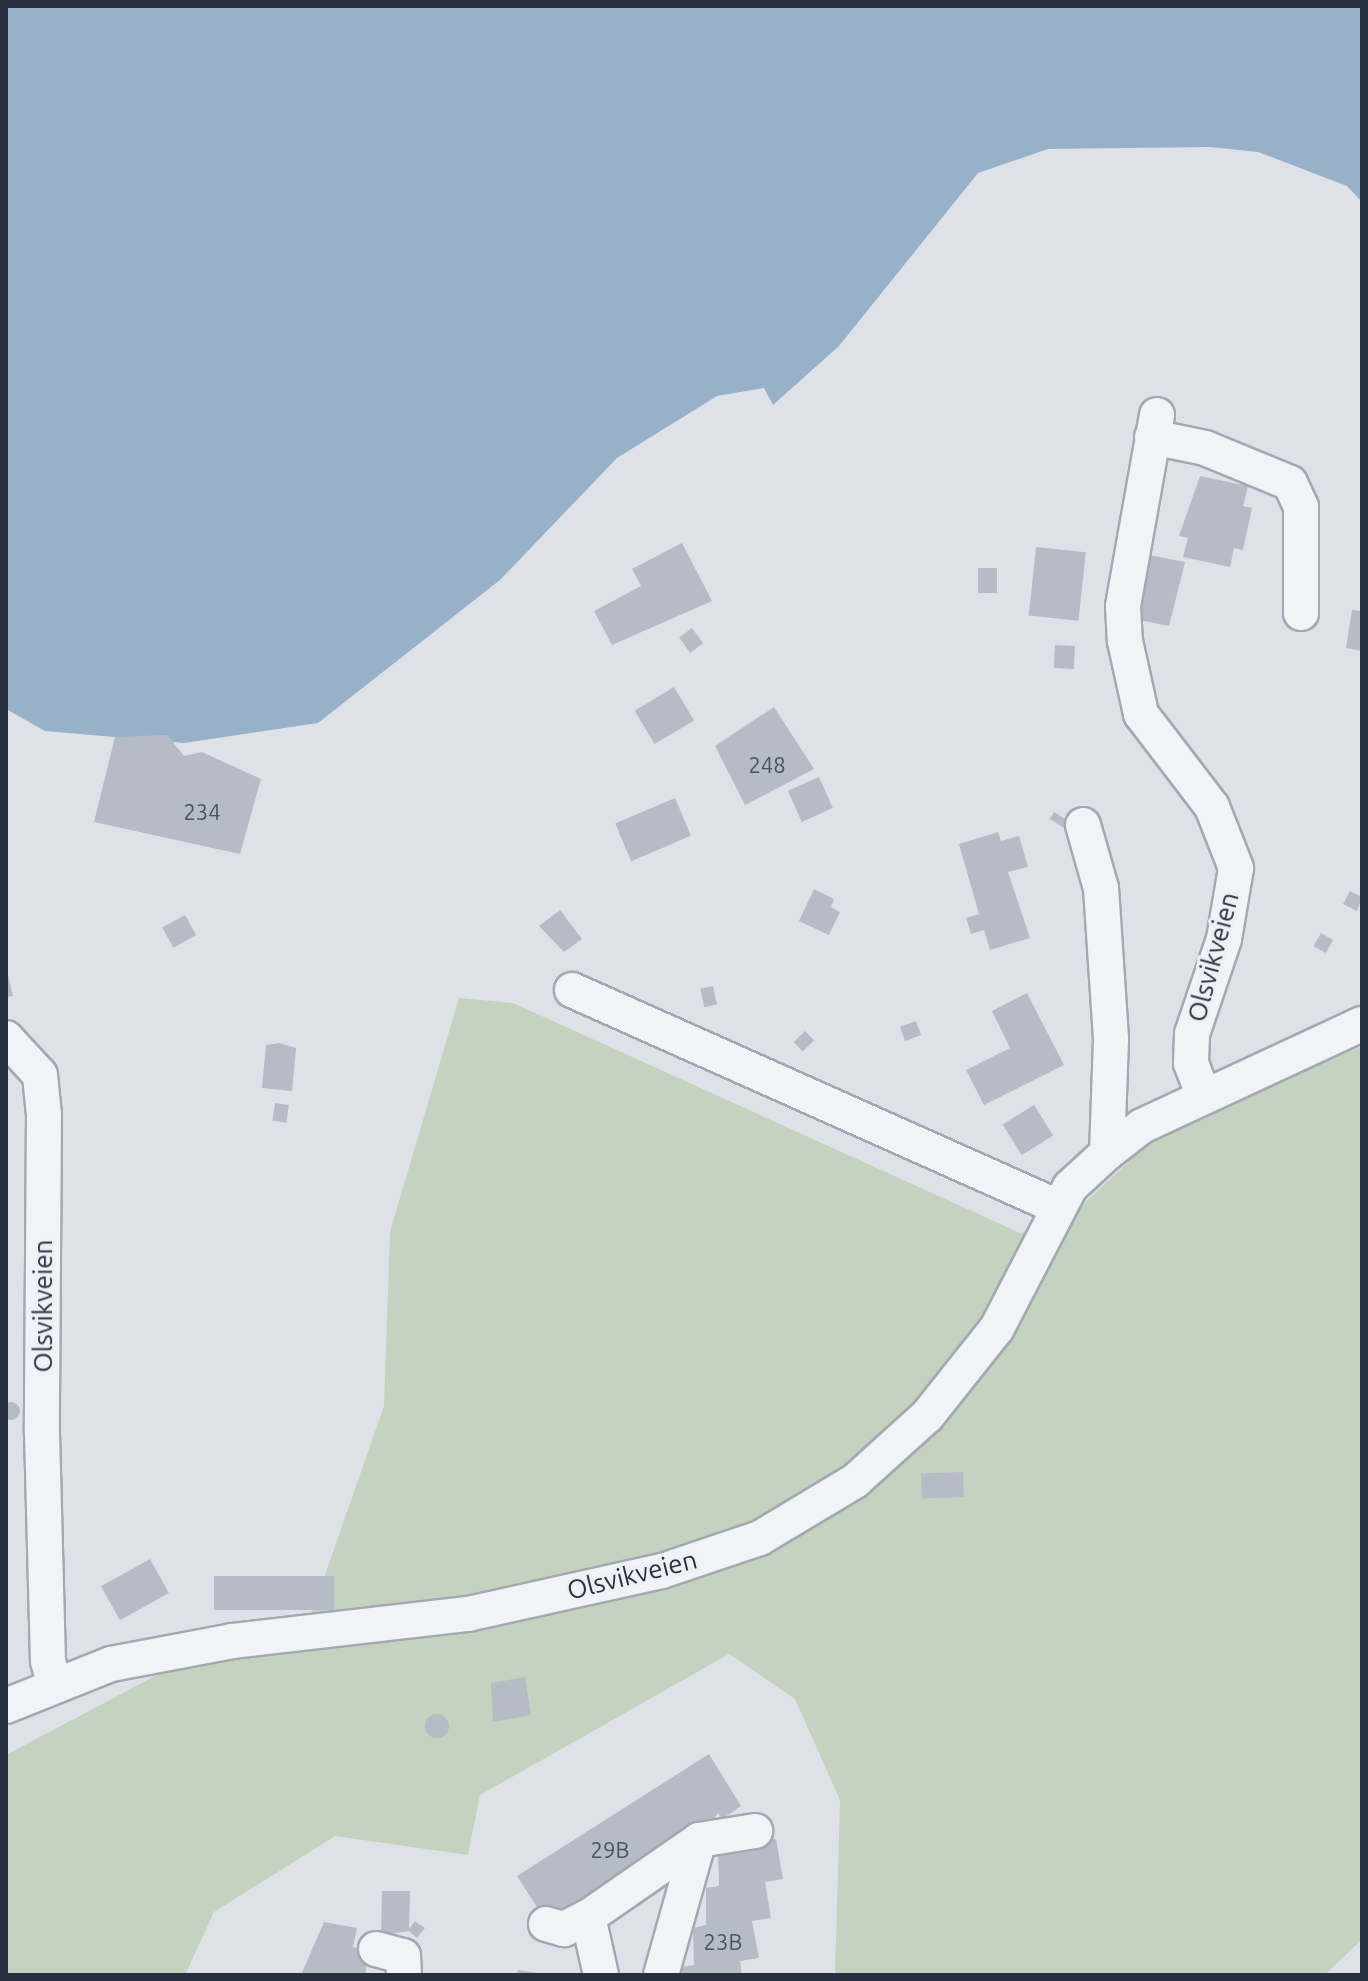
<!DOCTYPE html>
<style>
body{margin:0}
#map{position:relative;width:1368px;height:1981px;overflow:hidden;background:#dee2e8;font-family:Ubuntu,sans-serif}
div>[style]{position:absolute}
.green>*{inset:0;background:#c4d2bf}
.water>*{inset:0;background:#98b1c9}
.building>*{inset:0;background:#b5bcc5;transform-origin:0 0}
.round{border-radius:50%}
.roads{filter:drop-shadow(2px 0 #a3a9b2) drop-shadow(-2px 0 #a3a9b2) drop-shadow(0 2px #a3a9b2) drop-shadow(0 -2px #a3a9b2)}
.minor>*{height:34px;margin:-17px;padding:0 17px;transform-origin:17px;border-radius:17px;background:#f1f3f6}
span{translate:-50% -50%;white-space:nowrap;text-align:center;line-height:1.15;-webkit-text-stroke:6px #edf1f5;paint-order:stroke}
.number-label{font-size:22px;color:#4a5360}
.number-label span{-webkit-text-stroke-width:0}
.street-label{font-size:26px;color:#27303f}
.frame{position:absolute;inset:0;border:8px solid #27303f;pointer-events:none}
</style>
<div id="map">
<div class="green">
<div style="clip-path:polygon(459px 998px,513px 1003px,1020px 1233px,1058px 1227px,1161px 1132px,1229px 1095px,1362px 1047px,1362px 1939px,1325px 1975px,835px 1975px,840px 1800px,795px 1699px,729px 1654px,480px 1795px,468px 1855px,335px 1836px,214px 1912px,185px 1975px,6px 1975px,6px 1755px,187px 1659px,311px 1615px,384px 1406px,390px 1232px)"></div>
</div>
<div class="water">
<div style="clip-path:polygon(6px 6px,1362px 6px,1362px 202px,1347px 186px,1258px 152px,1210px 147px,1048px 149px,978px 173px,839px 346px,773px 405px,764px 388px,717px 396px,617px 458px,500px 580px,318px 723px,184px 743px,45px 731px,6px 709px)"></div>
</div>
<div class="building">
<div style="clip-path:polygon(1200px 476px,1248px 486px,1243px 506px,1252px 508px,1243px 550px,1234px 548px,1230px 567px,1183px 557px,1188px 538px,1179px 536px)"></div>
<div style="clip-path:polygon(682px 543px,712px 601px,612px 645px,594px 611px,641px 586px,632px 569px)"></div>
<div style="left:1036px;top:547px;width:50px;height:69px;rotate:6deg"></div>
<div style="clip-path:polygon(1149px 555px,1185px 562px,1169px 626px,1139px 620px)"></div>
<div style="left:978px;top:568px;width:19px;height:25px"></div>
<div style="clip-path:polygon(1352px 610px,1362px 611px,1362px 651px,1346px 648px)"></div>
<div style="left:692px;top:628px;width:19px;height:16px;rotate:54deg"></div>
<div style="left:1055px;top:645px;width:20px;height:23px;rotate:3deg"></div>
<div style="left:674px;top:687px;width:39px;height:46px;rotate:59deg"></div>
<div style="clip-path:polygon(774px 707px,814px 769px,745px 805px,715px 746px)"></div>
<div style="clip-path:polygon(167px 735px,184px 756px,202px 752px,261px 779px,240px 854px,94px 822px,115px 737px)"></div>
<div style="left:819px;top:777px;width:34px;height:34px;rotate:66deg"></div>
<div style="left:675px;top:798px;width:41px;height:65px;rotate:67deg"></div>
<div style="left:1054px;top:812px;width:24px;height:8px;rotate:33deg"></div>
<div style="clip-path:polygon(998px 832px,1001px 841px,1019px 836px,1028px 867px,1008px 872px,1030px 938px,990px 950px,984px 930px,971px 934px,966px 918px,979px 914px,959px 844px)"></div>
<div style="clip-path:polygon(814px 889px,834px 899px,831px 907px,840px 912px,829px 935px,799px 921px)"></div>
<div style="clip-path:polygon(1350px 891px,1362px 897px,1357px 911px,1343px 904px)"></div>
<div style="clip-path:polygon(560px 910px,582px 939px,564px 952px,539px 926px)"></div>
<div style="left:185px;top:915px;width:23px;height:26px;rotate:61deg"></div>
<div style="left:1321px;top:933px;width:14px;height:15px;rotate:30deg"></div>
<div style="clip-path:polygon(6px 967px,13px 996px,6px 997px)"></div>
<div style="left:713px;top:986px;width:19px;height:13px;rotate:78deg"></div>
<div style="clip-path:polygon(1027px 993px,1064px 1065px,984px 1105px,966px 1070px,1010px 1048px,992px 1011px)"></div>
<div style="left:916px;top:1021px;width:15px;height:17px;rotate:70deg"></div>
<div style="left:805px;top:1031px;width:13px;height:16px;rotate:45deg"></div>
<div style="clip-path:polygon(279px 1043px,296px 1048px,292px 1091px,262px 1088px,266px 1045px)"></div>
<div style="left:275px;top:1103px;width:14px;height:18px;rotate:8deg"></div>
<div style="left:1034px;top:1105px;width:36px;height:37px;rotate:58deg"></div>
<div class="round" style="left:2px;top:1402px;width:18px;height:18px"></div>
<div style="left:963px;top:1472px;width:25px;height:42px;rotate:88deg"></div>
<div style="left:150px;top:1559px;width:39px;height:56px;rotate:61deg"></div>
<div style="left:214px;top:1576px;width:120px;height:34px"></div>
<div style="clip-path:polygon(525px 1677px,531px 1715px,493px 1722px,491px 1683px)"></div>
<div class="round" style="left:425px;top:1714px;width:24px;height:24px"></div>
<div style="clip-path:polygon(709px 1754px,741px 1806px,722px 1819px,718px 1813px,709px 1826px,580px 1901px,586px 1909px,547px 1923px,517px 1876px)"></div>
<div style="clip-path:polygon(776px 1839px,783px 1879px,765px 1882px,771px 1918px,752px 1921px,759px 1958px,740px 1961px,742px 1975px,683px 1975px,681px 1967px,694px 1965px,693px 1928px,706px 1925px,706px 1888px,719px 1886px,718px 1848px)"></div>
<div style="clip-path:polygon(382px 1891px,410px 1891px,409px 1929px,415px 1921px,425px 1928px,417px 1938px,409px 1931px,381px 1935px)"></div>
<div style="clip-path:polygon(324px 1922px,357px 1928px,353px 1947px,369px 1950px,365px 1975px,301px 1975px)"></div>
<div style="clip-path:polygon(518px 1970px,538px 1973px,538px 1975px,517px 1975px)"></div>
</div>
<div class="roads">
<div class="minor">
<div style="left:1157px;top:415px;width:194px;rotate:100.1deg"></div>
<div style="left:1123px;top:606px;width:35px;rotate:87deg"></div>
<div style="left:1125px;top:641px;width:75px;rotate:77.6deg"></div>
<div style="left:1141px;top:714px;width:117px;rotate:52.6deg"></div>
<div style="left:1212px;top:807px;width:66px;rotate:68.5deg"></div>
<div style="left:1236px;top:868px;width:72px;rotate:99.6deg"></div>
<div style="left:1224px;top:939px;width:100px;rotate:108.6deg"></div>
<div style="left:1192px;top:1034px;width:29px;rotate:92deg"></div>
<div style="left:1191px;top:1063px;width:36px;rotate:69deg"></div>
<div style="left:1152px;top:437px;width:54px;rotate:11.7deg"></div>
<div style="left:1205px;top:448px;width:92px;rotate:22.4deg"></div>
<div style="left:1290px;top:483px;width:26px;rotate:65deg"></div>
<div style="left:1301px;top:507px;width:106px;rotate:90deg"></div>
<div style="left:1083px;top:825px;width:66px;rotate:74.1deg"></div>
<div style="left:1101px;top:888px;width:151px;rotate:86.2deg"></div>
<div style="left:1111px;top:1039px;width:114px;rotate:92deg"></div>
<div style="left:572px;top:990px;width:532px;rotate:24.06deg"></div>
<div style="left:6px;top:1038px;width:50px;rotate:47.4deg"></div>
<div style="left:40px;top:1075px;width:40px;rotate:84.3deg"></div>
<div style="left:44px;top:1115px;width:318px;rotate:90.4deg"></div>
<div style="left:42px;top:1433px;width:228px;rotate:88.5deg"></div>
<div style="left:48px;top:1661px;width:23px;rotate:75deg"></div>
<div style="left:6px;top:1706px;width:113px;rotate:-21.8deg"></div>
<div style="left:111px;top:1664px;width:124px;rotate:-10.7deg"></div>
<div style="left:233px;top:1641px;width:237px;rotate:-6.6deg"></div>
<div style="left:468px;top:1614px;width:199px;rotate:-12.5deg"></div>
<div style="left:662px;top:1571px;width:103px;rotate:-18.6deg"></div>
<div style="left:760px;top:1538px;width:111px;rotate:-31deg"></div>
<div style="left:855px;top:1481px;width:97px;rotate:-42.1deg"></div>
<div style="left:927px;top:1416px;width:112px;rotate:-51.5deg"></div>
<div style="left:997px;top:1328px;width:159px;rotate:-62.6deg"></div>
<div style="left:1070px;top:1187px;width:50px;rotate:-42.6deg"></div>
<div style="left:1107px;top:1153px;width:44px;rotate:-37.6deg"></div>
<div style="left:1142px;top:1126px;width:242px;rotate:-24.9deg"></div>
<div style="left:588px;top:1917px;width:59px;rotate:77.4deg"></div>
<div style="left:546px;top:1924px;width:19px;rotate:16deg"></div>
<div style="left:564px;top:1929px;width:27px;rotate:-27deg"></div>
<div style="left:588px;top:1917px;width:135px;rotate:-34.7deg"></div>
<div style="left:699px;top:1840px;width:57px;rotate:-9.1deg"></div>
<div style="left:376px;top:1949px;width:28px;rotate:15deg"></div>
<div style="left:403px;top:1956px;width:19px;rotate:87deg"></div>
<div style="left:661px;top:1975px;width:140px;rotate:-74.3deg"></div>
</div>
</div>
<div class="number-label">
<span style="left:767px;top:765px">248</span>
<span style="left:202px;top:812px">234</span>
<span style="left:610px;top:1850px">29B</span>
<span style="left:723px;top:1942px">23B</span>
</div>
<div class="street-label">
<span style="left:1213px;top:957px;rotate:-75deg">Olsvikveien</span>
<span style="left:43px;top:1306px;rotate:-90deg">Olsvikveien</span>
<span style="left:632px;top:1575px;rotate:-14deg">Olsvikveien</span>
</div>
<div class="frame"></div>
</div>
